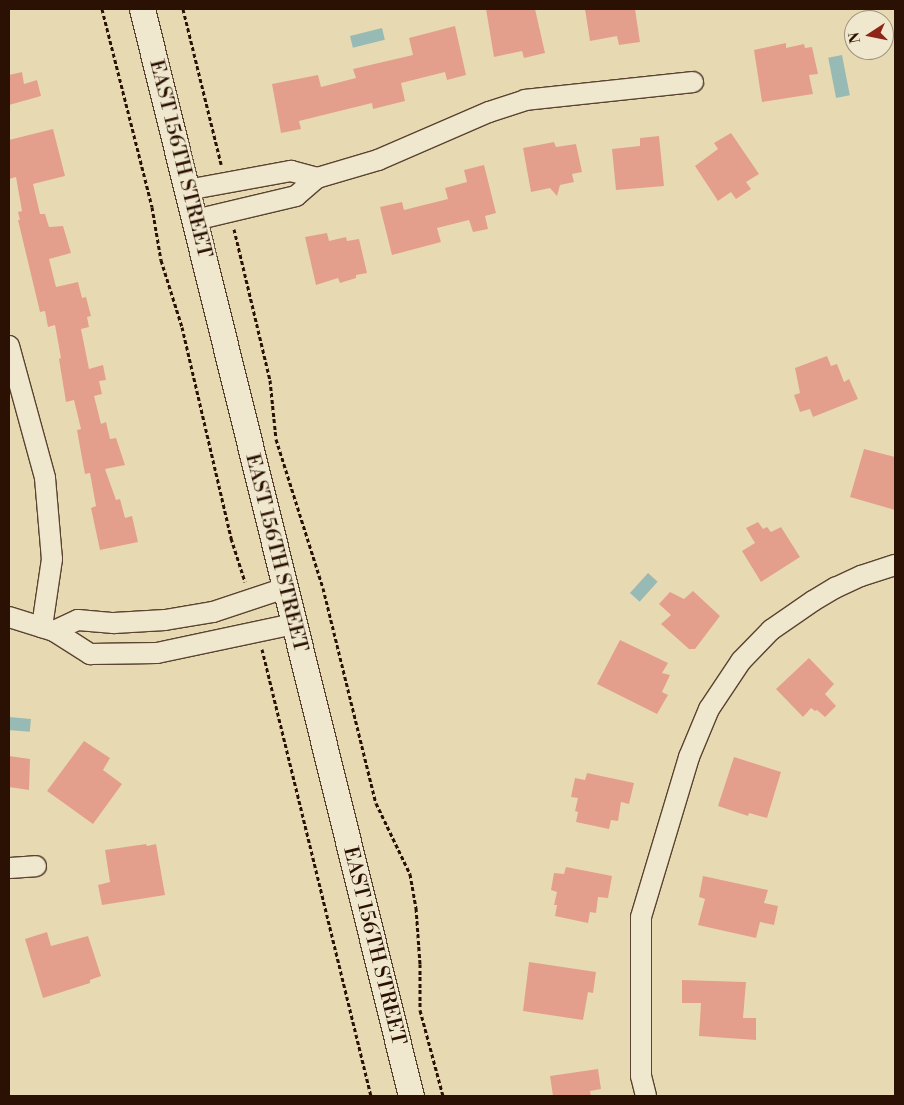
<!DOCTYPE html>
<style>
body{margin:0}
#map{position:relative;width:904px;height:1105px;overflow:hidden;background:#e7dab3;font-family:"Libre Bodoni",serif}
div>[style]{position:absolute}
.water>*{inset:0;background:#98bab4;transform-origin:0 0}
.building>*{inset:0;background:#e49f8c}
.path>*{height:3px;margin-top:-1.5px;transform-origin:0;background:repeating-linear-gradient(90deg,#2b1103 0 4px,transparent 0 6.5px)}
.roads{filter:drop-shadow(1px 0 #5a432f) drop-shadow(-1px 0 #5a432f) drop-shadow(0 1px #5a432f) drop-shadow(0 -1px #5a432f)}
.minor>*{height:20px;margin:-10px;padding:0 10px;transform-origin:10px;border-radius:10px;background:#efe7ce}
.tertiary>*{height:25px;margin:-12.5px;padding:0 12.5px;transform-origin:12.5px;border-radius:12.5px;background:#efe7ce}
span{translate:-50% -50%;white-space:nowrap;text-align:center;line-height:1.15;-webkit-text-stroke:4.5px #efe7ce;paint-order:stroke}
.street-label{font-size:20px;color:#2b1103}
.frame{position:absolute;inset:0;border:10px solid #2b1103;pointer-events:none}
.north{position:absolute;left:844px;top:10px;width:50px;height:50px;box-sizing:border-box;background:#efe7ce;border:1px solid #a1917d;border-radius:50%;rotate:259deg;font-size:14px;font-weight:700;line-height:20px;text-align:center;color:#2b1103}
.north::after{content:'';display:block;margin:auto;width:18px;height:22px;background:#8f2418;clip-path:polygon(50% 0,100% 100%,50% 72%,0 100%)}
</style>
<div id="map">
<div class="water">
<div style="left:382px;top:28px;width:12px;height:33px;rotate:76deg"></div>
<div style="left:842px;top:55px;width:41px;height:14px;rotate:79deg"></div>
<div style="left:648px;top:573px;width:13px;height:27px;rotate:42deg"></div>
<div style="left:9px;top:717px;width:22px;height:13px;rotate:5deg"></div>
</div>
<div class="building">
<div style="clip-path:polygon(486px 9px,535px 9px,545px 53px,524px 58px,522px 51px,494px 57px)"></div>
<div style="clip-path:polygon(585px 9px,635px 9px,640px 42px,619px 45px,617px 36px,590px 41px)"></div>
<div style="clip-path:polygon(455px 26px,466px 75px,447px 80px,445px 72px,401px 83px,405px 101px,373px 109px,372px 103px,299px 121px,301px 129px,281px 133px,272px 84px,318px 75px,321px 87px,356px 78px,353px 69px,413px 55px,409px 38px)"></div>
<div style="clip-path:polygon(786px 43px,786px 48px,804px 44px,805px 48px,812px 47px,818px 74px,809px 75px,813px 94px,762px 102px,754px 50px)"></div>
<div style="clip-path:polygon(22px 72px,24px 84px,37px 80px,41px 96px,9px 105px,9px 75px)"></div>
<div style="clip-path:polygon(53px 129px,65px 176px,33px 184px,40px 214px,45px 214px,49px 227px,63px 226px,71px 253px,49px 259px,56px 287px,78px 282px,82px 298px,86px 297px,91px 316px,87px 317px,89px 327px,81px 329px,89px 369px,103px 365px,106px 380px,99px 381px,102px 394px,94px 396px,101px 424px,106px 422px,110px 439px,116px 438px,125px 465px,105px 469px,116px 500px,120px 499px,125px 518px,132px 516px,138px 542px,100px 550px,91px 508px,96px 506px,90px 473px,85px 474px,82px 458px,77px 430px,81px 429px,74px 400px,66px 402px,59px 359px,61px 358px,55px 325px,48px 327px,45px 311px,40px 312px,18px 220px,20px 220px,18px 212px,22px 211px,16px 177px,9px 179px,9px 140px)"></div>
<div style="clip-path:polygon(731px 133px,759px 174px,746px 182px,751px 189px,736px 199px,731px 192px,718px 201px,695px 166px,718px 149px,714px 143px)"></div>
<div style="clip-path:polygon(659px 136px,664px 186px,616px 190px,612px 149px,640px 146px,640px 138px)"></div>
<div style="clip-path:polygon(554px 142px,556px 147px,576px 144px,582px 172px,572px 174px,574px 182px,560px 185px,557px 196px,550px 188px,531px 192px,523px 148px)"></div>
<div style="clip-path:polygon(484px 165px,496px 213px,485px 216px,488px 229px,473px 232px,469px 220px,437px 228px,441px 242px,392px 255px,380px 207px,402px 202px,404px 210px,448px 199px,445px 188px,467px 182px,464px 170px)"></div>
<div style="clip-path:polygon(327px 233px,329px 241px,346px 237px,347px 241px,359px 239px,367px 273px,356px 275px,356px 278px,340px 283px,338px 278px,316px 285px,305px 237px)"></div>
<div style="clip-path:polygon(827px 356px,831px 366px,837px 364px,844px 382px,849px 379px,858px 399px,813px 417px,810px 409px,800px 412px,794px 395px,800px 393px,795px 368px)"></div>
<div style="clip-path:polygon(864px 449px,895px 457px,895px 510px,850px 497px)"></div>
<div style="clip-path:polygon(758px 522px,763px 529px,767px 527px,771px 532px,781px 527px,800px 557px,761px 582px,742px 551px,755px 543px,746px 528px)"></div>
<div style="clip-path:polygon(693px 591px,720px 616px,695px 649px,689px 649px,661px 624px,671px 615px,659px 604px,670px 592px,684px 599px)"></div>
<div style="clip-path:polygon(620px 640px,668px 663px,662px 673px,670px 675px,662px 692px,668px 695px,657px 714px,597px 684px)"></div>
<div style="clip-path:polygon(809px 658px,834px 684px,825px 694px,836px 706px,825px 717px,817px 710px,815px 711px,811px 708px,803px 717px,776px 689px)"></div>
<div style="clip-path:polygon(84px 741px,110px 758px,103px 770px,122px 784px,93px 824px,47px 791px)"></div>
<div style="clip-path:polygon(9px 756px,30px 759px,29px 790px,9px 787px)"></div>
<div style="clip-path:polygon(734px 757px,781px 772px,767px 818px,749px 813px,748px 816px,718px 806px)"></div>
<div style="clip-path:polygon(587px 773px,634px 783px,629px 804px,621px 802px,618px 821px,611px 820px,609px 829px,576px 822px,578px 812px,575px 811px,578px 798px,571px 797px,575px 778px,585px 780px)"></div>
<div style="clip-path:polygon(146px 844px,147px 846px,156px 844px,165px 895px,102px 905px,98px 885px,110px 882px,105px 850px)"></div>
<div style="clip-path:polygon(566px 867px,612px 876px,608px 898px,598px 897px,596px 913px,590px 912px,588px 923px,555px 916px,557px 905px,554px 905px,557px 892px,551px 890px,554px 873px,564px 874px)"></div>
<div style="clip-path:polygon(703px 876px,768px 890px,764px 903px,778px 906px,774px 925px,760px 922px,756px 938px,698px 925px,705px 899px,699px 897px)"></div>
<div style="clip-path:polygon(47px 932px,51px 946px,88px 936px,101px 976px,90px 980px,90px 983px,43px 998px,25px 939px)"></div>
<div style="clip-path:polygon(529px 962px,596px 972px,593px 993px,588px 992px,583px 1020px,523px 1011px)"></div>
<div style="clip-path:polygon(682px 980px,746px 982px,743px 1018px,756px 1018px,756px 1040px,699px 1036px,701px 1003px,682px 1003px)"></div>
<div style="clip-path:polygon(598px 1069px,601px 1089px,590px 1091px,591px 1096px,553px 1096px,550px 1076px)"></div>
</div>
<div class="path">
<div style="left:102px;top:9px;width:204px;rotate:75.8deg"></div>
<div style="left:152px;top:207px;width:54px;rotate:80.4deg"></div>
<div style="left:161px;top:260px;width:70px;rotate:72.6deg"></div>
<div style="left:182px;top:327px;width:217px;rotate:76.9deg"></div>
<div style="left:231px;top:538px;width:46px;rotate:72.3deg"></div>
<div style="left:183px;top:9px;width:160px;rotate:76.2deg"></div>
<div style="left:234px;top:229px;width:155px;rotate:76.6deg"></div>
<div style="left:270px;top:380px;width:59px;rotate:84.2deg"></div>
<div style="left:276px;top:439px;width:156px;rotate:72.5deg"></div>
<div style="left:323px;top:588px;width:221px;rotate:76.2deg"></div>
<div style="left:376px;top:803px;width:79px;rotate:64.4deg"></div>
<div style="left:410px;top:874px;width:35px;rotate:80deg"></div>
<div style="left:416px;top:908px;width:56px;rotate:85.9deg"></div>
<div style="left:420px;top:964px;width:46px;rotate:90deg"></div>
<div style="left:420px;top:1010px;width:89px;rotate:75deg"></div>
<div style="left:262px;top:649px;width:460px;rotate:76.3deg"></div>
</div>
<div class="roads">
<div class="minor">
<div style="left:187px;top:190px;width:106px;rotate:-10.4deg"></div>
<div style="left:291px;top:171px;width:27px;rotate:15deg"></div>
<div style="left:195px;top:220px;width:104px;rotate:-13.4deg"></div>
<div style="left:296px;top:196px;width:28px;rotate:-41deg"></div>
<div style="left:317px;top:178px;width:64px;rotate:-16.4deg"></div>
<div style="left:378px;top:160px;width:121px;rotate:-23.4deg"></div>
<div style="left:489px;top:112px;width:38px;rotate:-18deg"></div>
<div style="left:525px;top:100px;width:169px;rotate:-6.1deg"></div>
<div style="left:9px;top:346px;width:137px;rotate:74.7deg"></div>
<div style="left:45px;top:478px;width:81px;rotate:85.1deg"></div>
<div style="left:52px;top:559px;width:69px;rotate:98.4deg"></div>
<div style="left:9px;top:617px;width:47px;rotate:17.3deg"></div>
<div style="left:54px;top:631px;width:43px;rotate:32.6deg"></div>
<div style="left:90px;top:654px;width:67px;rotate:-0.9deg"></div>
<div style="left:157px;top:653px;width:139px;rotate:-12deg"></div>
<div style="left:54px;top:631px;width:26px;rotate:-25deg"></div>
<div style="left:78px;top:620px;width:36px;rotate:5deg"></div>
<div style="left:114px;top:623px;width:51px;rotate:-3.4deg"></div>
<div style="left:165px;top:620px;width:49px;rotate:-9.5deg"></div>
<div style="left:213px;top:612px;width:76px;rotate:-18.4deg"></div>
<div style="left:9px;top:868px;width:27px;rotate:-4deg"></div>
<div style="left:646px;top:1096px;width:21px;rotate:-104deg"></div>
<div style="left:641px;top:1076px;width:159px;rotate:-90deg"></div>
<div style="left:641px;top:917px;width:167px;rotate:-73.3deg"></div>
<div style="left:689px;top:757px;width:52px;rotate:-67.4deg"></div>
<div style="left:709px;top:709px;width:58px;rotate:-56.3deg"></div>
<div style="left:741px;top:661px;width:43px;rotate:-45.9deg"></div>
<div style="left:771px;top:630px;width:51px;rotate:-34.6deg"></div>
<div style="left:813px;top:601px;width:26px;rotate:-31deg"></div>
<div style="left:835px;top:588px;width:29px;rotate:-25deg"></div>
<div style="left:861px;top:576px;width:36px;rotate:-18deg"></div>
</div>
<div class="tertiary">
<div style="left:142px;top:9px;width:1120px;rotate:76.1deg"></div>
</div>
</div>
<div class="street-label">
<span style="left:180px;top:159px;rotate:76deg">EAST 156TH STREET</span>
<span style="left:276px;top:553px;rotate:76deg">EAST 156TH STREET</span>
<span style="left:374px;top:946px;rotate:76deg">EAST 156TH STREET</span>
</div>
<div class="frame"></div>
<div class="north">N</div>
</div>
